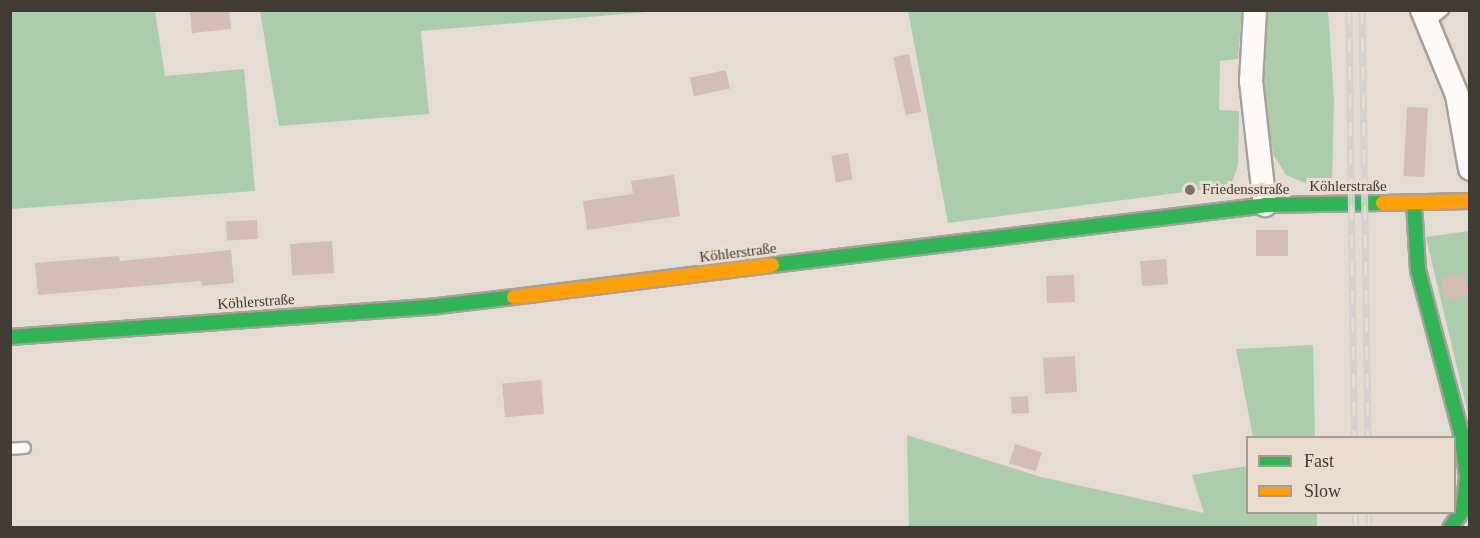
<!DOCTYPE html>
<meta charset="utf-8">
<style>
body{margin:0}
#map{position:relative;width:1480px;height:538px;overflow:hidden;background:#e4dcd3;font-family:"Times New Roman",serif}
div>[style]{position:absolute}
.green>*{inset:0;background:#accdac}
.building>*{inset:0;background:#d3bdb5;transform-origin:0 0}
.roads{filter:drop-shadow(2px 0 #a7a19a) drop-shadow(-2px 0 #a7a19a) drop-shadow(0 2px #a7a19a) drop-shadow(0 -2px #a7a19a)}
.lane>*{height:10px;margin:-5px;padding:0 5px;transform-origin:5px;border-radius:5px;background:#fbfaf8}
.street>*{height:22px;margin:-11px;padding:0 11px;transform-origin:11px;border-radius:11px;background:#fbfaf8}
.fast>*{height:14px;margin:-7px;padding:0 7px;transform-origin:7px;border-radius:7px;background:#30b455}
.slow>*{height:14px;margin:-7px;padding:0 7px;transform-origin:7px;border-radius:7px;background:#ff9f0a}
.rail>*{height:7px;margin-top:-3.5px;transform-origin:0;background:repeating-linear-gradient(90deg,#eaddcd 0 14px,#d4d2d0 0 28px);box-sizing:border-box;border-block:2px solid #d4d2d0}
.dots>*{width:16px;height:16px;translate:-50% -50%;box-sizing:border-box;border:3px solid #eaddcd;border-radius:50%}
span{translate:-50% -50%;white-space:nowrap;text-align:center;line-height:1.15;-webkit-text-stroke:6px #eaddcd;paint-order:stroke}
.street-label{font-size:15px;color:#403b35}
.poi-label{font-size:15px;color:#403b35}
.left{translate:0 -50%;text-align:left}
.frame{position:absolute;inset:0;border:12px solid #403b35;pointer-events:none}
.legend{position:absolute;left:1246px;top:436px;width:210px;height:78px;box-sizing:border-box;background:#eaddcd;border:2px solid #a69c90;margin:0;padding:8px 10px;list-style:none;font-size:18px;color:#403b35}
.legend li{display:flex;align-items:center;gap:12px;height:30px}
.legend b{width:30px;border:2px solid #a69c90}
</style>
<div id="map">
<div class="green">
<div style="clip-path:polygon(11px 10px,155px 11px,165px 76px,244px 69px,255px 191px,11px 209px)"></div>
<div style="clip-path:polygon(260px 11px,260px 10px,659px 11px,421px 31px,429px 114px,279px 126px)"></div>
<div style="clip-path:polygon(908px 11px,1242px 11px,1238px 59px,1220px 61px,1219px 110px,1239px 111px,1238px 165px,1233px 180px,1223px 187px,948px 223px)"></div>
<div style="clip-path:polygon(1267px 11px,1328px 11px,1334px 99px,1332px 185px,1308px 184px,1286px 175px,1273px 154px,1263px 92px)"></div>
<div style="clip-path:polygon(1469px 231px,1469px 418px,1426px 237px)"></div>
<div style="clip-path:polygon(1313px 345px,1315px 437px,1253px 437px,1236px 349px)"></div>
<div style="clip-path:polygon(907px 435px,1041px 477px,1204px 513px,1192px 475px,1247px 466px,1248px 512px,1317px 513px,1317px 527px,909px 527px)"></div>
</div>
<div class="building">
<div style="clip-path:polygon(190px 10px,229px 10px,231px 29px,192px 33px)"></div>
<div style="left:909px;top:54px;width:59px;height:16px;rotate:78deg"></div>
<div style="left:726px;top:70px;width:19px;height:37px;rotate:78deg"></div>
<div style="left:1407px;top:107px;width:21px;height:69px;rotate:3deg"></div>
<div style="left:848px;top:153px;width:27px;height:17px;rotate:80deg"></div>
<div style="clip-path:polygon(674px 175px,680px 216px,587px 230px,583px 201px,633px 194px,631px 181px)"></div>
<div style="left:257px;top:220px;width:19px;height:31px;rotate:87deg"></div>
<div style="left:1256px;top:230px;width:32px;height:26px"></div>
<div style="left:332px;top:241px;width:32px;height:42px;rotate:86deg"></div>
<div style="clip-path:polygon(231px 250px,234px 283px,202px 286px,201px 281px,38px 295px,35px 263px,119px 256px,120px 261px)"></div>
<div style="left:1166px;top:259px;width:25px;height:26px;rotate:85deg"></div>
<div style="left:1463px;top:272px;width:23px;height:24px;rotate:75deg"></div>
<div style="left:1074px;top:275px;width:27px;height:28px;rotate:88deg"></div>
<div style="left:1075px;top:356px;width:36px;height:32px;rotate:87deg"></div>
<div style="left:541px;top:380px;width:34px;height:39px;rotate:85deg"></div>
<div style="left:1028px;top:396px;width:17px;height:17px;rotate:87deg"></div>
<div style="left:1015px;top:444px;width:28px;height:20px;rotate:17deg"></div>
</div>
<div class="roads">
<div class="lane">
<div style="left:1427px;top:23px;width:21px;rotate:-39deg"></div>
<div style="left:10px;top:449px;width:15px;rotate:-4deg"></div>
</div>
<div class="street">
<div style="left:1255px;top:10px;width:71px;rotate:93.2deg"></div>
<div style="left:1251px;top:81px;width:125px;rotate:83.6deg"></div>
<div style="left:1422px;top:10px;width:92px;rotate:67.6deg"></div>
<div style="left:1457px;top:95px;width:75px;rotate:80deg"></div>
</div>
<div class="fast">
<div style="left:1414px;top:203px;width:67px;rotate:86.6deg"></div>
<div style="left:1418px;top:270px;width:169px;rotate:75.2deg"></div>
<div style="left:1461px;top:433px;width:44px;rotate:82.2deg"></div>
<div style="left:1467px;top:477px;width:33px;rotate:97deg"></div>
<div style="left:1463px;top:510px;width:22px;rotate:126deg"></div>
<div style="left:772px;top:265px;width:497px;rotate:-6.9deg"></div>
<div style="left:1265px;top:205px;width:118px;rotate:-1deg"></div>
<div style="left:10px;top:337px;width:429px;rotate:-4.1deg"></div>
<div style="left:438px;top:306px;width:77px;rotate:-6.8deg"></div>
</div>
<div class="slow">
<div style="left:1383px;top:203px;width:87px;rotate:-1.3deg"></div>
<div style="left:514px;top:297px;width:260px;rotate:-7.1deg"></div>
</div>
</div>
<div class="rail">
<div style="left:1349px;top:10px;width:428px;rotate:89.3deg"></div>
<div style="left:1362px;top:10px;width:428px;rotate:89.2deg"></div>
<div style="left:1355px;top:512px;width:16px;rotate:86deg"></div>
<div style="left:1369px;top:512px;width:16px;rotate:90deg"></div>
</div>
<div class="dots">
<div style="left:1190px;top:190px;background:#79736c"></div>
</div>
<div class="street-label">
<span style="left:1348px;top:187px">Köhlerstraße</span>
<span style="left:738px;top:253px;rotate:-7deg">Köhlerstraße</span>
<span style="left:256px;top:302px;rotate:-4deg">Köhlerstraße</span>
</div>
<div class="poi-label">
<span class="left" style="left:1202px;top:190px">Friedensstraße</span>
</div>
<div class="frame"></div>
<ul class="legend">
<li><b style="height:8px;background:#30b455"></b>Fast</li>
<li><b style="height:8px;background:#ff9f0a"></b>Slow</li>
</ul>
</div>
